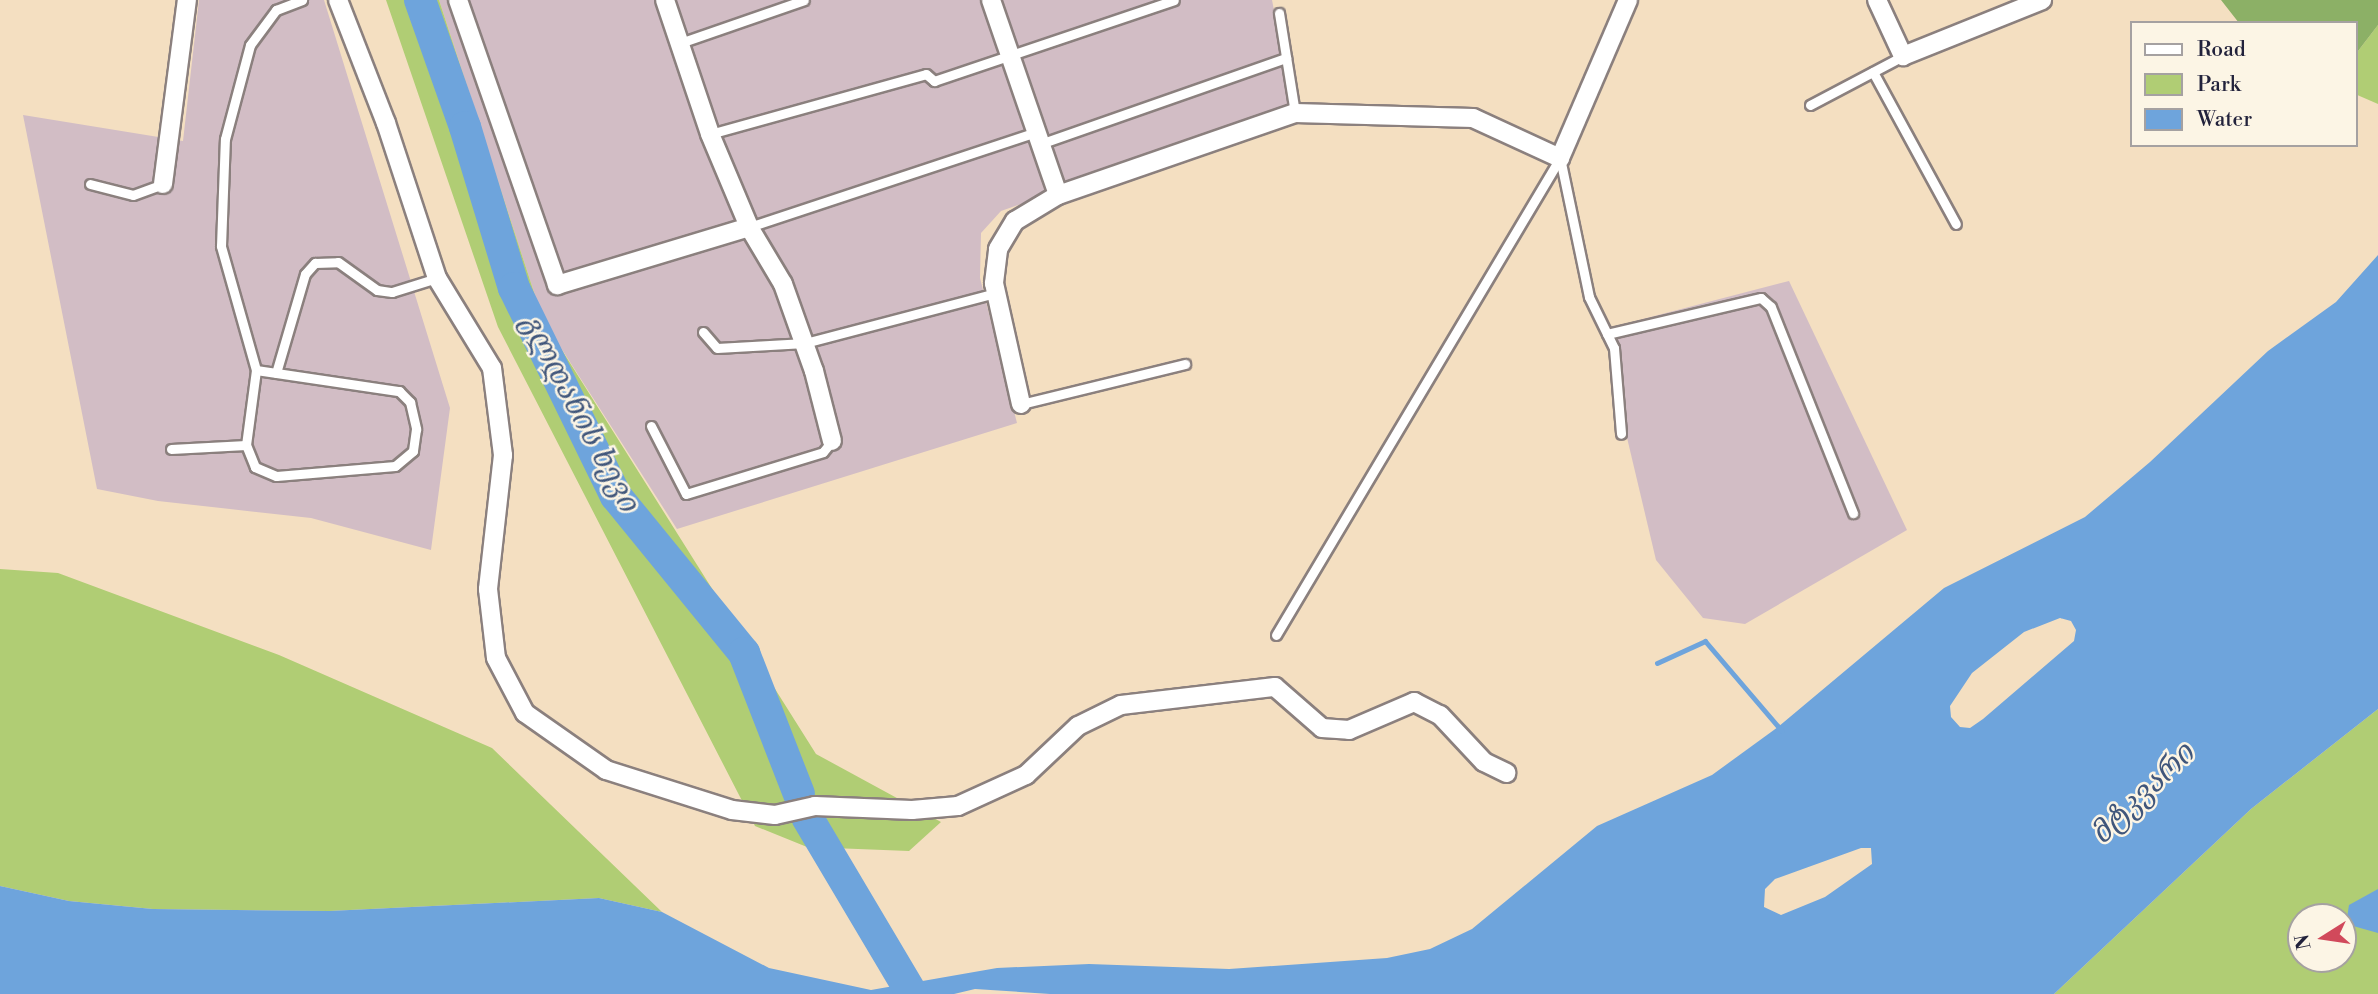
<!DOCTYPE html>
<meta charset="utf-8">
<style>
body{margin:0}
#map{position:relative;width:2378px;height:994px;overflow:hidden;background:#f4dfc1;font-family:"Libre Bodoni","Noto Serif Georgian",serif}
div>[style]{position:absolute}
.industrial>*{inset:0;background:#d2bdc5}
.green>*{inset:0;background:#b0cd74}
.forest>*{inset:0;background:#8cb066}
.water>*{inset:0;background:#6ea4dc}
.stream>*{height:5px;margin:-2.5px;padding:0 2.5px;transform-origin:2.5px;border-radius:2.5px;background:#6ea4dc}
.river>*{height:32px;margin:-16px;padding:0 16px;transform-origin:16px;border-radius:16px;background:#6ea4dc}
.roads{filter:drop-shadow(2px 0 #8b807e) drop-shadow(-2px 0 #8b807e) drop-shadow(0 2px #8b807e) drop-shadow(0 -2px #8b807e)}
.lane>*{height:9px;margin:-4.5px;padding:0 4.5px;transform-origin:4.5px;border-radius:4.5px;background:#fff}
.street>*{height:18px;margin:-9px;padding:0 9px;transform-origin:9px;border-radius:9px;background:#fff}
span{translate:-50% -50%;white-space:nowrap;text-align:center;line-height:1.15;-webkit-text-stroke:5px #fcf5e5;paint-order:stroke}
.water-label{font-size:30px;color:#40567b;font-style:italic}
.legend{position:absolute;left:2130px;top:21px;width:228px;height:126px;box-sizing:border-box;background:#fcf5e5;border:2px solid #a5a1a1;margin:0;padding:9px 12px;list-style:none;font-size:21px;color:#22223b}
.legend li{display:flex;align-items:center;gap:14px;height:35px}
.legend b{width:35px;border:2px solid #a5a1a1}
.north{position:absolute;left:2287px;top:903px;width:70px;height:70px;box-sizing:border-box;background:#fcf5e5;border:2px solid #a5a1a1;border-radius:50%;rotate:258deg;font-size:19px;font-weight:700;line-height:28px;text-align:center;color:#22223b}
.north::after{content:'';display:block;margin:auto;width:24px;height:32px;background:#d1495b;clip-path:polygon(50% 0,100% 100%,50% 72%,0 100%)}
</style>
<div id="map">
<div class="industrial">
<div style="clip-path:polygon(199px 0,324px 0,450px 408px,431px 550px,311px 518px,158px 501px,97px 489px,23px 115px,183px 141px)"></div>
<div style="clip-path:polygon(439px 0,1272px 0,1293px 108px,1001px 211px,981px 233px,980px 278px,1017px 423px,677px 529px,543px 320px)"></div>
<div style="clip-path:polygon(1789px 281px,1907px 530px,1745px 624px,1703px 618px,1656px 560px,1624px 425px,1616px 326px)"></div>
</div>
<div class="green">
<div style="clip-path:polygon(386px 0,439px 0,543px 320px,816px 754px,941px 822px,909px 851px,807px 847px,755px 826px,498px 327px)"></div>
<div style="clip-path:polygon(2378px 25px,2378px 104px,2355px 94px,2355px 55px)"></div>
<div style="clip-path:polygon(0 569px,58px 573px,279px 655px,492px 748px,662px 912px,599px 898px,329px 911px,153px 909px,69px 901px,0 886px)"></div>
<div style="clip-path:polygon(evenodd,2378px 709px,2378px 994px,2054px 994px,2251px 809px,2378px 709px,2301px 917px,2343px 917px,2343px 959px,2301px 959px,2301px 917px)"></div>
</div>
<div class="forest">
<div style="clip-path:polygon(2221px 0,2378px 0,2378px 25px,2355px 55px,2355px 23px,2239px 23px)"></div>
</div>
<div class="water">
<div style="clip-path:polygon(evenodd,2378px 255px,2378px 709px,2251px 809px,2054px 994px,1050px 994px,975px 989px,954px 994px,0 994px,0 886px,69px 901px,153px 909px,329px 911px,599px 898px,662px 912px,769px 968px,871px 990px,997px 968px,1089px 964px,1229px 969px,1387px 958px,1430px 949px,1472px 929px,1597px 826px,1712px 775px,1778px 727px,1944px 588px,2085px 517px,2150px 462px,2268px 351px,2336px 302px,2378px 255px,2060px 618px,2071px 621px,2076px 630px,2074px 641px,1983px 719px,1970px 728px,1960px 727px,1951px 717px,1950px 706px,1972px 673px,2024px 632px,2060px 618px,2378px 255px,1861px 848px,1871px 848px,1872px 864px,1825px 897px,1781px 915px,1764px 907px,1765px 889px,1775px 879px,1861px 848px)"></div>
<div style="clip-path:polygon(2378px 889px,2378px 933px,2346px 924px,2349px 905px)"></div>
</div>
<div class="stream">
<div style="left:1657px;top:663px;width:53px;rotate:-24.6deg"></div>
<div style="left:1705px;top:641px;width:118px;rotate:49.5deg"></div>
</div>
<div class="river">
<div style="left:420px;top:0;width:135px;rotate:70.5deg"></div>
<div style="left:465px;top:127px;width:168px;rotate:73.1deg"></div>
<div style="left:514px;top:288px;width:232px;rotate:63.9deg"></div>
<div style="left:616px;top:496px;width:203px;rotate:50.8deg"></div>
<div style="left:744px;top:653px;width:151px;rotate:68.7deg"></div>
<div style="left:807px;top:817px;width:206px;rotate:59.3deg"></div>
</div>
<div class="roads">
<div class="lane">
<div style="left:1279px;top:13px;width:101px;rotate:80.9deg"></div>
<div style="left:680px;top:43px;width:131px;rotate:-19.1deg"></div>
<div style="left:1873px;top:72px;width:173px;rotate:61.4deg"></div>
<div style="left:1810px;top:105px;width:105px;rotate:-27.8deg"></div>
<div style="left:710px;top:134px;width:224px;rotate:-15.5deg"></div>
<div style="left:926px;top:74px;width:11px;rotate:41deg"></div>
<div style="left:934px;top:81px;width:253px;rotate:-18.6deg"></div>
<div style="left:1040px;top:144px;width:261px;rotate:-19.3deg"></div>
<div style="left:1560px;top:158px;width:142px;rotate:78.2deg"></div>
<div style="left:1589px;top:297px;width:57px;rotate:63.9deg"></div>
<div style="left:1614px;top:348px;width:86px;rotate:85.3deg"></div>
<div style="left:90px;top:184px;width:44px;rotate:14.3deg"></div>
<div style="left:133px;top:195px;width:32px;rotate:-20deg"></div>
<div style="left:749px;top:227px;width:302px;rotate:-18.3deg"></div>
<div style="left:703px;top:332px;width:21px;rotate:49deg"></div>
<div style="left:717px;top:348px;width:88px;rotate:-3.3deg"></div>
<div style="left:805px;top:343px;width:197px;rotate:-14.7deg"></div>
<div style="left:1607px;top:334px;width:158px;rotate:-13.2deg"></div>
<div style="left:1761px;top:298px;width:13px;rotate:42deg"></div>
<div style="left:1771px;top:307px;width:222px;rotate:68.3deg"></div>
<div style="left:256px;top:370px;width:145px;rotate:8.4deg"></div>
<div style="left:399px;top:391px;width:16px;rotate:45deg"></div>
<div style="left:410px;top:402px;width:28px;rotate:77deg"></div>
<div style="left:416px;top:429px;width:22px;rotate:98deg"></div>
<div style="left:413px;top:451px;width:23px;rotate:140deg"></div>
<div style="left:395px;top:466px;width:119px;rotate:175.2deg"></div>
<div style="left:276px;top:476px;width:23px;rotate:-157deg"></div>
<div style="left:255px;top:467px;width:24px;rotate:-112deg"></div>
<div style="left:246px;top:445px;width:76px;rotate:-82.4deg"></div>
<div style="left:256px;top:370px;width:129px;rotate:-105.8deg"></div>
<div style="left:221px;top:246px;width:107px;rotate:-87.9deg"></div>
<div style="left:225px;top:139px;width:97px;rotate:-75.1deg"></div>
<div style="left:250px;top:45px;width:44px;rotate:-53.4deg"></div>
<div style="left:276px;top:10px;width:28px;rotate:-21deg"></div>
<div style="left:276px;top:373px;width:103px;rotate:-73.7deg"></div>
<div style="left:305px;top:274px;width:15px;rotate:-48deg"></div>
<div style="left:315px;top:263px;width:23px;rotate:-2deg"></div>
<div style="left:338px;top:262px;width:48px;rotate:35.7deg"></div>
<div style="left:377px;top:290px;width:15px;rotate:8deg"></div>
<div style="left:392px;top:292px;width:47px;rotate:-17.3deg"></div>
<div style="left:1021px;top:404px;width:169px;rotate:-13.7deg"></div>
<div style="left:651px;top:426px;width:76px;rotate:62.8deg"></div>
<div style="left:686px;top:494px;width:143px;rotate:-17deg"></div>
<div style="left:823px;top:452px;width:14px;rotate:-51deg"></div>
<div style="left:171px;top:449px;width:75px;rotate:-3.1deg"></div>
<div style="left:1276px;top:635px;width:555px;rotate:-59.23deg"></div>
</div>
<div class="street">
<div style="left:338px;top:0;width:132px;rotate:68.7deg"></div>
<div style="left:386px;top:123px;width:163px;rotate:71.8deg"></div>
<div style="left:437px;top:278px;width:105px;rotate:58.6deg"></div>
<div style="left:492px;top:368px;width:88px;rotate:82.8deg"></div>
<div style="left:503px;top:455px;width:135px;rotate:96.4deg"></div>
<div style="left:488px;top:589px;width:69px;rotate:83.4deg"></div>
<div style="left:496px;top:658px;width:62px;rotate:62.2deg"></div>
<div style="left:525px;top:713px;width:99px;rotate:35.1deg"></div>
<div style="left:606px;top:770px;width:132px;rotate:17.6deg"></div>
<div style="left:732px;top:810px;width:43px;rotate:6.6deg"></div>
<div style="left:775px;top:815px;width:41px;rotate:-12.7deg"></div>
<div style="left:815px;top:806px;width:97px;rotate:2.4deg"></div>
<div style="left:912px;top:810px;width:46px;rotate:-5deg"></div>
<div style="left:958px;top:806px;width:75px;rotate:-24.5deg"></div>
<div style="left:1026px;top:775px;width:71px;rotate:-43.3deg"></div>
<div style="left:1078px;top:726px;width:48px;rotate:-26deg"></div>
<div style="left:1121px;top:705px;width:155px;rotate:-6.7deg"></div>
<div style="left:1275px;top:687px;width:62px;rotate:41.1deg"></div>
<div style="left:1322px;top:728px;width:27px;rotate:4deg"></div>
<div style="left:1349px;top:730px;width:71px;rotate:-23.3deg"></div>
<div style="left:1414px;top:702px;width:29px;rotate:27deg"></div>
<div style="left:1440px;top:715px;width:64px;rotate:46.9deg"></div>
<div style="left:1484px;top:762px;width:25px;rotate:26deg"></div>
<div style="left:458px;top:0;width:302px;rotate:70.8deg"></div>
<div style="left:557px;top:285px;width:201px;rotate:-16.8deg"></div>
<div style="left:665px;top:0;width:141px;rotate:71.4deg"></div>
<div style="left:710px;top:134px;width:101px;rotate:67.2deg"></div>
<div style="left:749px;top:227px;width:66px;rotate:59.2deg"></div>
<div style="left:783px;top:284px;width:92px;rotate:70.4deg"></div>
<div style="left:814px;top:371px;width:72px;rotate:75.6deg"></div>
<div style="left:991px;top:0;width:206px;rotate:71deg"></div>
<div style="left:1877px;top:0;width:62px;rotate:65.1deg"></div>
<div style="left:1903px;top:56px;width:150px;rotate:-21.9deg"></div>
<div style="left:163px;top:184px;width:186px;rotate:-82.6deg"></div>
<div style="left:1021px;top:404px;width:124px;rotate:-102.6deg"></div>
<div style="left:994px;top:283px;width:34px;rotate:-83deg"></div>
<div style="left:998px;top:249px;width:33px;rotate:-59deg"></div>
<div style="left:1015px;top:221px;width:50px;rotate:-31.2deg"></div>
<div style="left:1058px;top:195px;width:251px;rotate:-19.1deg"></div>
<div style="left:1295px;top:113px;width:178px;rotate:1.6deg"></div>
<div style="left:1473px;top:118px;width:96px;rotate:24.7deg"></div>
<div style="left:1560px;top:158px;width:172px;rotate:-66.7deg"></div>
</div>
</div>
<div class="water-label">
<span style="left:579px;top:413px;rotate:62deg">გლდანის ხევი</span>
<span style="left:2143px;top:794px;rotate:-44deg">მტკვარი</span>
</div>
<ul class="legend">
<li><b style="height:9px;background:#fff"></b>Road</li>
<li><b style="height:19px;background:#b0cd74"></b>Park</li>
<li><b style="height:19px;background:#6ea4dc"></b>Water</li>
</ul>
<div class="north">N</div>
</div>
